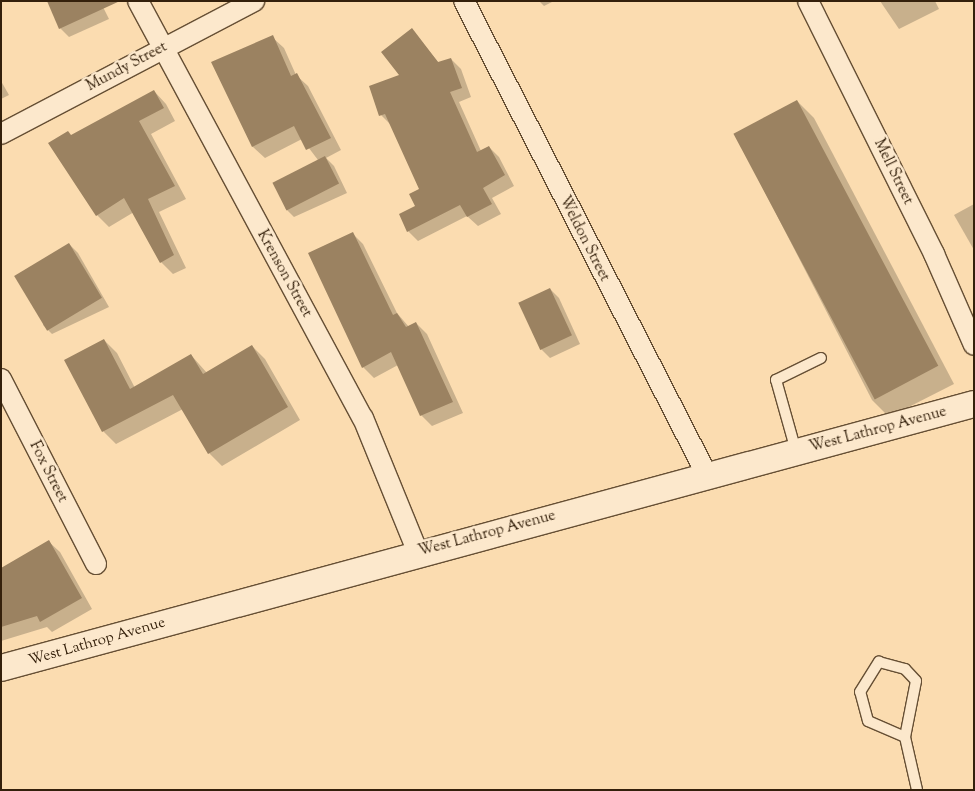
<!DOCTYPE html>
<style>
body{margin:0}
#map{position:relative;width:975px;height:791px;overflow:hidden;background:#fbdcb0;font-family:"Sorts Mill Goudy",serif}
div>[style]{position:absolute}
.shadow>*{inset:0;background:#0003}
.building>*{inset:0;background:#9b8261;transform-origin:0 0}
.roads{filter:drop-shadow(1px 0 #664f34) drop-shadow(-1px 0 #664f34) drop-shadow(0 1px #664f34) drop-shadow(0 -1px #664f34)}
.service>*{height:10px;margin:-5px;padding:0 5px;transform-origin:5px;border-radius:5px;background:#fce8cc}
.minor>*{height:20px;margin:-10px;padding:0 10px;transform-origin:10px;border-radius:10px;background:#fce8cc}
.tertiary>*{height:26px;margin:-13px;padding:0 13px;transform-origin:13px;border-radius:13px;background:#fce8cc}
span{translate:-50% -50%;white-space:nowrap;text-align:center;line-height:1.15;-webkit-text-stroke:5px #fce8cc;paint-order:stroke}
.street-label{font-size:15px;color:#34200b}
.frame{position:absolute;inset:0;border:2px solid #34200b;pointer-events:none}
</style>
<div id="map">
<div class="shadow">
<div style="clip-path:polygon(100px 1px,109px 19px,69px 37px,60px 28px)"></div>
<div style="clip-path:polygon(539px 1px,554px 1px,544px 6px)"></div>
<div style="clip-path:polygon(880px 1px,935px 1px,939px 9px,899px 29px)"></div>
<div style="clip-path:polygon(412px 30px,439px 63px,451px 59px,461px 69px,471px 97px,459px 102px,481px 151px,489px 147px,499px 157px,514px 186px,492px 198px,501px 214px,478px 226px,467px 216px,418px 241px,408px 231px,421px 190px,391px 125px,381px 115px,401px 76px)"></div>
<div style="clip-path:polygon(272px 37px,284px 48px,296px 75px,308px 86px,341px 150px,326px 158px,334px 166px,347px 193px,294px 217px,285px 208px,318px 160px,302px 139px,265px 158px,253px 147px,213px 63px)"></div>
<div style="clip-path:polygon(1px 81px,9px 95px,1px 99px)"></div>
<div style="clip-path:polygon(154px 91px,166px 104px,175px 121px,151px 134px,186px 199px,159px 212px,186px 268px,173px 274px,161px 262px,134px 212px,109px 227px,97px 215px,72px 136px)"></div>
<div style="clip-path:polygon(797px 101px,814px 118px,954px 384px,889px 417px,872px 400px,735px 134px)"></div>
<div style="clip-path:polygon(974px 204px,974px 250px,954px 215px)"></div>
<div style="clip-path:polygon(352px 233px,363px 244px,397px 313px,409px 327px,416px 323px,427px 334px,463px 413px,432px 426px,421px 415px,398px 365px,374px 378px,363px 367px)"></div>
<div style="clip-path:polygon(69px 244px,78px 253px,109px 307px,52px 334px,43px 325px)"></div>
<div style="clip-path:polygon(550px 289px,559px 298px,580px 344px,550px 358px,541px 349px)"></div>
<div style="clip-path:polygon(104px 340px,117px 353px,135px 388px,191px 355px,207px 373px,252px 346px,265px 359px,300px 420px,222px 466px,209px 453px,183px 409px,116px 444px,103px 431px)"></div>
<div style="clip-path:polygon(49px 542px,60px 552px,92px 609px,52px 632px,47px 627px,1px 641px,1px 569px)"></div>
</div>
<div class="building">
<div style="clip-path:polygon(47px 1px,120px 1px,59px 29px)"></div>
<div style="clip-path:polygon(412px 28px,438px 62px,451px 58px,462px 88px,450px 92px,477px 152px,489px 146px,505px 175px,483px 188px,492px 204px,467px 217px,460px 205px,407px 232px,399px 214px,415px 206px,409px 194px,419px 189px,385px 114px,379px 116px,369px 86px,399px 75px,381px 52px)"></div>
<div style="clip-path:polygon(273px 35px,291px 76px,297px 73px,331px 138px,306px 150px,294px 126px,252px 147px,211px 62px)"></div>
<div style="clip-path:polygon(154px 90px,164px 108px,139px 121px,175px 186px,148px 199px,174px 255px,160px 263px,124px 198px,96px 216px,48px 143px,68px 131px,71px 135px)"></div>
<div style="left:797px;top:100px;width:301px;height:72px;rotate:62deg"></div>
<div style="left:325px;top:156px;width:31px;height:59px;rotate:63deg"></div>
<div style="clip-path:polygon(353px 232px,393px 315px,397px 313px,406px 327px,416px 322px,453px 402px,420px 416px,391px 352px,362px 368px,308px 253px)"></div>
<div style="left:69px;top:243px;width:64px;height:64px;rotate:59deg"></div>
<div style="left:550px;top:288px;width:52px;height:35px;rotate:65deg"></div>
<div style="clip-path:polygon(104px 339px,130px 389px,191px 354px,203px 374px,252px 345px,288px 407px,208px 454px,173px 395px,102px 432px,64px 360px)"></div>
<div style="clip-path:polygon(49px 540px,82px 598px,40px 622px,37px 616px,1px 627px,1px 568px)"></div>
</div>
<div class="roads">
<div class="service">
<div style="left:796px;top:451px;width:74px;rotate:-105.7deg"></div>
<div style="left:776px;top:380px;width:50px;rotate:-26.1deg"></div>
<div style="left:905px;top:737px;width:40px;rotate:-156.6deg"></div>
<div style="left:868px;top:721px;width:30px;rotate:-105deg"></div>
<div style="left:860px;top:692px;width:36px;rotate:-58deg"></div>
<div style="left:879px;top:662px;width:27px;rotate:15deg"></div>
<div style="left:905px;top:669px;width:16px;rotate:47deg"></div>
<div style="left:916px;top:681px;width:57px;rotate:101.1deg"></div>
<div style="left:905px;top:737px;width:54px;rotate:77.2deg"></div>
</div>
<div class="minor">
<div style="left:138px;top:1px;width:474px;rotate:61.7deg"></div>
<div style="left:363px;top:418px;width:146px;rotate:67.8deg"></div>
<div style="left:464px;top:1px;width:533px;rotate:62.86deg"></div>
<div style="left:808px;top:1px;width:283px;rotate:63.5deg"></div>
<div style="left:934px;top:254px;width:99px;rotate:66.3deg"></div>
<div style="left:1px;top:134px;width:286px;rotate:-27.7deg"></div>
<div style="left:1px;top:379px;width:208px;rotate:62.8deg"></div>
</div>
<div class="tertiary">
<div style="left:1px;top:668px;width:1008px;rotate:-15.18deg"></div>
</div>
</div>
<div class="street-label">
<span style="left:127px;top:67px;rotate:-28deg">Mundy Street</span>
<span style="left:893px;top:172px;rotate:64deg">Mell Street</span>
<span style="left:584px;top:239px;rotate:63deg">Weldon Street</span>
<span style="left:284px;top:274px;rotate:61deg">Krenson Street</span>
<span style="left:878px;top:430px;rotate:-15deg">West Lathrop Avenue</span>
<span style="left:48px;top:472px;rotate:63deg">Fox Street</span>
<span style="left:487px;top:534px;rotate:-15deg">West Lathrop Avenue</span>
<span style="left:97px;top:642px;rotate:-16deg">West Lathrop Avenue</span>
</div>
<div class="frame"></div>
</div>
